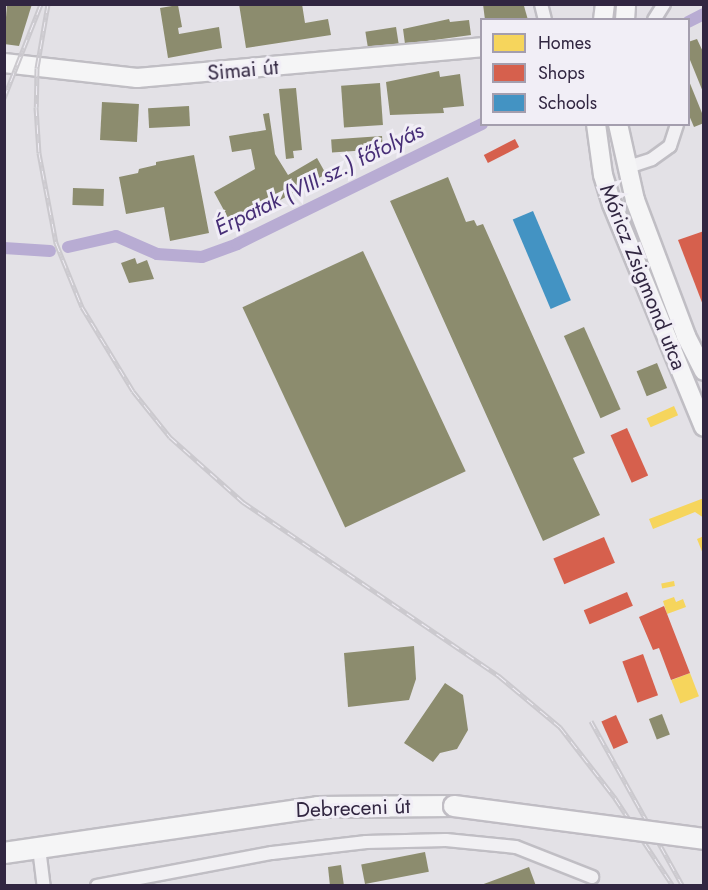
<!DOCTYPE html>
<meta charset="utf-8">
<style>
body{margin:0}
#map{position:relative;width:708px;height:890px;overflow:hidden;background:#e3e1e6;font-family:Jost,sans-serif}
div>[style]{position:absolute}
.homes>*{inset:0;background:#f6d55c;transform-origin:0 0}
.shops>*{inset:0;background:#d6604d;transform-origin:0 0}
.schools>*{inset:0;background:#4393c3;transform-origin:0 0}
.industry>*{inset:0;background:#8c8c6e;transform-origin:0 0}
.canal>*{height:12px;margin:-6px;padding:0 6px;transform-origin:6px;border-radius:6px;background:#b8acd3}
.roads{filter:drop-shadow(2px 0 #c0bec4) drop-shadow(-2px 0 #c0bec4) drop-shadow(0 2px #c0bec4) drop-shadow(0 -2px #c0bec4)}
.minor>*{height:12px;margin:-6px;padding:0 6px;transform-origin:6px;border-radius:6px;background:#f1f0f3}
.secondary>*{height:18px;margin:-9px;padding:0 9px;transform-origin:9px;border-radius:9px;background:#f5f5f6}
.primary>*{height:20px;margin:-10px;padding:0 10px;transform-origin:10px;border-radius:10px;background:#f5f5f6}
.rail>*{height:5px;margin-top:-2.5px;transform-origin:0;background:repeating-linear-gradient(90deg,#f1eef6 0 9px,#cbc9ce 0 18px);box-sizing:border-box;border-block:2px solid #cbc9ce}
.bridges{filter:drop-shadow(2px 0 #c0bdc4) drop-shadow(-2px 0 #c0bdc4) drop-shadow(0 2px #c0bdc4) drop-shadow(0 -2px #c0bdc4)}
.primary-bridge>*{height:20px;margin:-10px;padding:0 10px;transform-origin:10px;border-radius:10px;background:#f5f5f6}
span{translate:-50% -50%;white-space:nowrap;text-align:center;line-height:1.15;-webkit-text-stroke:6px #f1eef6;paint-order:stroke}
.street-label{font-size:21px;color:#312641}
.water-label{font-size:22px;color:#472e77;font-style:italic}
.frame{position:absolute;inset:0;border:6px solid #312641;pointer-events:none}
.legend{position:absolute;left:480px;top:18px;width:210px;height:108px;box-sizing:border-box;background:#f1eef6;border:2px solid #a49eae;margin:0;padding:8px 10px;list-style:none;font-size:18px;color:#312641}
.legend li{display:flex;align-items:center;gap:12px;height:30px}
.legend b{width:30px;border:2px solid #a49eae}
</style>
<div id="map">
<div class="homes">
<div style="left:674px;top:406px;width:10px;height:30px;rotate:66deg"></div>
<div style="clip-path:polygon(704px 498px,704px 518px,695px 512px,653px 529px,649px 519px)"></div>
<div style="clip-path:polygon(704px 536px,704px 554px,703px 554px,697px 539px)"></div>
<div style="left:674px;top:581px;width:5px;height:13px;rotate:79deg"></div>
<div style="clip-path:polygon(674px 597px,676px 602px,683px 599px,686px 607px,667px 614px,663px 601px)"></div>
<div style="left:690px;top:673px;width:25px;height:20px;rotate:69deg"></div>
</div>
<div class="shops">
<div style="left:515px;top:139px;width:9px;height:35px;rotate:63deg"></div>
<div style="clip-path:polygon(704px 231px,704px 305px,703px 305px,678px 240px)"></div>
<div style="left:627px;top:428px;width:52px;height:18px;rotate:66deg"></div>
<div style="left:604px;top:537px;width:28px;height:55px;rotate:67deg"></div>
<div style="left:627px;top:592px;width:15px;height:47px;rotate:67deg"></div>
<div style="clip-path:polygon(664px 606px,690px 673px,671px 680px,659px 648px,653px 650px,639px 617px)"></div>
<div style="left:643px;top:654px;width:44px;height:22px;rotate:70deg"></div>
<div style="left:616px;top:715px;width:30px;height:16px;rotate:66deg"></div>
</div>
<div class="schools">
<div style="left:533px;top:211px;width:97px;height:22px;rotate:67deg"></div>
</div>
<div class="industry">
<div style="clip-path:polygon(7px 4px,32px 4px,19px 46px,4px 44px)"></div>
<div style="clip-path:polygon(239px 4px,302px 4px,305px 23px,328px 19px,331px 35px,246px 48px)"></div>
<div style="clip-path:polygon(483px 4px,524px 6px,528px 20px,485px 20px)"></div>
<div style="clip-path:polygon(178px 5px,182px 27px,178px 28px,179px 34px,219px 27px,222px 48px,168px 58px,160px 8px)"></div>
<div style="clip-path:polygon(449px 19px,450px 22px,469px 20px,471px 35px,405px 44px,403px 29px)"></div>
<div style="left:396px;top:27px;width:19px;height:31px;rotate:81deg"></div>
<div style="clip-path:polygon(697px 39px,704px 54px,703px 92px,688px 55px,688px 42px)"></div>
<div style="clip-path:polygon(439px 71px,440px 77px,460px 74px,464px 106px,443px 108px,444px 113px,390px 115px,386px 82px)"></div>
<div style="clip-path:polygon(689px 81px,704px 118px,704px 123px,694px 127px,688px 113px)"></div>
<div style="left:380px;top:83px;width:42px;height:39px;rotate:86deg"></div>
<div style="clip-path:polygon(296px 88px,302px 150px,293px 151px,294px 158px,286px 159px,279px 89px)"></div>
<div style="left:102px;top:102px;width:37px;height:38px;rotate:3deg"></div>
<div style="left:189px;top:106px;width:20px;height:41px;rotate:87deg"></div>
<div style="clip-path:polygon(269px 113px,275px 154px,288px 175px,317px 158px,326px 174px,233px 227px,214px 192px,255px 169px,251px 149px,232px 152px,229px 136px,266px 130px,263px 114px)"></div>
<div style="left:382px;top:136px;width:13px;height:51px;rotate:86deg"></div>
<div style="clip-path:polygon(194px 155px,209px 233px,170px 241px,164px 207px,126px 214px,119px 177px,138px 173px,139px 169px,156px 165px,156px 162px)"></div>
<div style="clip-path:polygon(448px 177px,466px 222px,474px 220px,477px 226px,483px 224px,585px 453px,573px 458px,600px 515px,543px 541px,390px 201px)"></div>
<div style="left:73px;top:188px;width:31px;height:17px;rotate:2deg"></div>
<div style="left:363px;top:251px;width:243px;height:133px;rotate:65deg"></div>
<div style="clip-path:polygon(135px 258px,137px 264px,147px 260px,154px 279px,129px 283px,121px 263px)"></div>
<div style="left:584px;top:327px;width:90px;height:22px;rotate:66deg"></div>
<div style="left:657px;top:363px;width:27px;height:22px;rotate:68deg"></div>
<div style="clip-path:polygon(414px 646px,416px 679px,409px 700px,348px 707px,344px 653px)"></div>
<div style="clip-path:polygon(445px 683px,463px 695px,468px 730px,457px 749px,440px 753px,433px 762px,404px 743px)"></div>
<div style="left:662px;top:714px;width:22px;height:14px;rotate:69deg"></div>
<div style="left:425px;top:852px;width:20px;height:65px;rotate:79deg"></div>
<div style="clip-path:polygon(341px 865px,344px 886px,330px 886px,328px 867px)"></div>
<div style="clip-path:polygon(529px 867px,536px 886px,481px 886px,481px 885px)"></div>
</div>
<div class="canal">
<div style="left:688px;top:22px;width:18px;rotate:-27deg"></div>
<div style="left:68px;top:247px;width:49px;rotate:-12.9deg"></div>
<div style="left:116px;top:236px;width:45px;rotate:23.7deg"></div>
<div style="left:157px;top:254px;width:45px;rotate:3.8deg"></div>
<div style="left:202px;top:257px;width:37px;rotate:-20deg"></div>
<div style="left:237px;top:244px;width:273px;rotate:-26.1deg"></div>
<div style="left:4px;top:248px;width:46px;rotate:3.7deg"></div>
</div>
<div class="roads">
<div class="minor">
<div style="left:541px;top:4px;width:16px;rotate:76deg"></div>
<div style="left:654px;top:20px;width:19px;rotate:-58deg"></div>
<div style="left:625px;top:168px;width:28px;rotate:-18deg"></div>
<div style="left:652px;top:159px;width:22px;rotate:-36deg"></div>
<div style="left:670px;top:146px;width:23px;rotate:-72deg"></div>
<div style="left:39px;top:848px;width:38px;rotate:83deg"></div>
<div style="left:97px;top:886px;width:178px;rotate:-10.7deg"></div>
<div style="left:272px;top:853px;width:95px;rotate:-6.7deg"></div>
<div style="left:366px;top:842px;width:80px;rotate:-1.4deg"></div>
<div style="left:446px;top:840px;width:70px;rotate:5.7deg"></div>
<div style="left:516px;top:847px;width:82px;rotate:21.5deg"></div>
</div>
<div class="secondary">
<div style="left:603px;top:20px;width:16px;rotate:-83deg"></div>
<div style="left:625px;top:20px;width:16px;rotate:-86deg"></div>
<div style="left:4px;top:63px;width:134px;rotate:6.4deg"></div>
<div style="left:137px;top:78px;width:346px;rotate:-5.1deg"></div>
<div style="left:596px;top:124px;width:51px;rotate:82.2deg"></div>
<div style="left:603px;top:175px;width:30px;rotate:73deg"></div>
<div style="left:612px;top:204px;width:241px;rotate:67.6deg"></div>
<div style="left:618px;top:124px;width:78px;rotate:77.4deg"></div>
<div style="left:635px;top:200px;width:145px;rotate:69.4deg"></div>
<div style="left:686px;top:336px;width:39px;rotate:63deg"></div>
</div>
<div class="primary">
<div style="left:4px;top:853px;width:317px;rotate:-8.3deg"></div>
<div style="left:318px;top:807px;width:136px;rotate:-0.4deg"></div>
</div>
</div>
<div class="rail">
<div style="left:48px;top:4px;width:65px;rotate:99.8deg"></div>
<div style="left:37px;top:68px;width:39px;rotate:91deg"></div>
<div style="left:36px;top:107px;width:46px;rotate:86.3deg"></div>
<div style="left:39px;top:153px;width:92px;rotate:79.3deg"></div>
<div style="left:56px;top:243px;width:69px;rotate:67.9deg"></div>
<div style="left:82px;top:307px;width:98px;rotate:58.7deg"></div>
<div style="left:133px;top:391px;width:59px;rotate:51.2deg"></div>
<div style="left:170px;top:437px;width:98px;rotate:41.7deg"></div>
<div style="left:243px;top:502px;width:310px;rotate:34.2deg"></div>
<div style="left:499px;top:676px;width:80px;rotate:39.9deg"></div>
<div style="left:560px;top:727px;width:90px;rotate:52.2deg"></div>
<div style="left:615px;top:798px;width:105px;rotate:56.6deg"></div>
<div style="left:4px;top:98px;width:101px;rotate:-68.5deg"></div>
<div style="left:591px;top:721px;width:189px;rotate:60.9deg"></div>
</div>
<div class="bridges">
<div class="primary-bridge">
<div style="left:454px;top:806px;width:252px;rotate:7.5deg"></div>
</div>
</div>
<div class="street-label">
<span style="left:243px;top:70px;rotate:-5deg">Simai út</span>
<span style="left:643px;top:277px;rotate:68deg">Móricz Zsigmond utca</span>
<span style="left:353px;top:808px;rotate:-2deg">Debreceni út</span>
</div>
<div class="water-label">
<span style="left:319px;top:179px;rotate:-26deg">Érpatak (VIII.sz.) főfolyás</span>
</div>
<div class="frame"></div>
<ul class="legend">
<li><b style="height:16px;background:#f6d55c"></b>Homes</li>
<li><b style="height:16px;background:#d6604d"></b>Shops</li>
<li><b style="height:16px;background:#4393c3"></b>Schools</li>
</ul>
</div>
